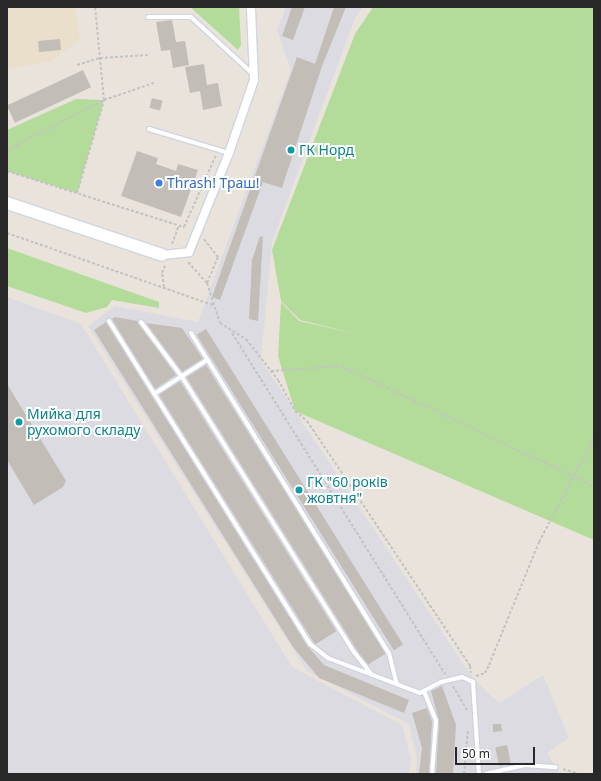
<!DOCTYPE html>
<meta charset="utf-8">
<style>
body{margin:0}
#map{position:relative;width:601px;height:781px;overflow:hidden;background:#e9e3db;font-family:"Noto Sans",sans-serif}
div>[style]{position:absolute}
.industrial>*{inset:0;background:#dddbe2}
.education>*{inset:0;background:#eadfcb}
.green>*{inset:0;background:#b3dc9b}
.building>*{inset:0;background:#c2bdb6;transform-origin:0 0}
.path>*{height:2px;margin-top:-1px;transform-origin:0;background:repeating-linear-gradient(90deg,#c3c3c3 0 3px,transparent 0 5px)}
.roads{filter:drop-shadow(1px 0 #d0d4e0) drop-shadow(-1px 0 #d0d4e0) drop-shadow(0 1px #d0d4e0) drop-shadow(0 -1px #d0d4e0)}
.lane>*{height:4px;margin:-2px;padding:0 2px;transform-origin:2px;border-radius:2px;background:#fff}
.street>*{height:8px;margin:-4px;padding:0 4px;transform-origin:4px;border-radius:4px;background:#fff}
.secondary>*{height:12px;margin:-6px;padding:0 6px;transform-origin:6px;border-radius:6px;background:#fff}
.dots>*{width:11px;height:11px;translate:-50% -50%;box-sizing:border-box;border:2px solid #fff;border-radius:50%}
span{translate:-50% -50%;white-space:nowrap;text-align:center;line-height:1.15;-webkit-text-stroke:4px #fff;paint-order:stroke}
.culture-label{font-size:14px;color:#0d838f}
.left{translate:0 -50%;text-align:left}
.shop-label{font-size:14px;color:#366cbe}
.frame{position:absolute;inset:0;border:8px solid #282828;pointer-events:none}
.scale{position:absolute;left:455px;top:747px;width:80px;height:18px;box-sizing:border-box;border:2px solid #282828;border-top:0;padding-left:5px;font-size:12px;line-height:14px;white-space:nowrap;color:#282828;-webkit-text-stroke:3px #fff;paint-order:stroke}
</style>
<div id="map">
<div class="industrial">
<div style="clip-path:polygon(286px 7px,363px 7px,355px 18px,272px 242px,261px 360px,472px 677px,499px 703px,543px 675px,569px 738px,547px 753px,560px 774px,416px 774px,417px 758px,409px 724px,307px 671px,88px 326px,115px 306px,198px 322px,291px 70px,277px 30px)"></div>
<div style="clip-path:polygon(7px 297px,81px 324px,292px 667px,402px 725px,411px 759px,409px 774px,7px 774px)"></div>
</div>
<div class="education">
<div style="clip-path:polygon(7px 7px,75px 7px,80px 40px,51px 61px,7px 69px)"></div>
</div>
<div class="green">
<div style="clip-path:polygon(190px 7px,239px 7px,241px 45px,238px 50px)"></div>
<div style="clip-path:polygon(373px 7px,594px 7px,594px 540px,295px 411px,278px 356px,281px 302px,299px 321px,357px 334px,300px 320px,281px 301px,272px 250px,355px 34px)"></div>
<div style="clip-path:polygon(76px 99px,104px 100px,77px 193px,7px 171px,7px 130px)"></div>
<div style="clip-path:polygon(7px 248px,159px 302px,159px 308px,112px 300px,107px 307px,86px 313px,7px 286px)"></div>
</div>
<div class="building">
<div style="clip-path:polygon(292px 7px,305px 7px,293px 40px,282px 36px)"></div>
<div style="clip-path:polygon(334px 7px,346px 7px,322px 66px,282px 188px,263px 182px,220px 300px,212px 297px,297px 57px,315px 64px)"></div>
<div style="clip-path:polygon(172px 20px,176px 42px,185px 41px,189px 65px,173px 68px,170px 50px,161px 51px,156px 22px)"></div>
<div style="left:60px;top:39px;width:11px;height:22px;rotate:85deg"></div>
<div style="clip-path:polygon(204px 64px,207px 85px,218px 83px,222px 106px,203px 110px,200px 91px,190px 93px,185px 67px)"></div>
<div style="left:83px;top:70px;width:19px;height:84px;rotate:65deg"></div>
<div style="left:152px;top:98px;width:11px;height:10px;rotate:15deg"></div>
<div style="clip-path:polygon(137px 151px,158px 158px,156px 164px,176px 171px,178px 164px,198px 170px,181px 217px,121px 196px)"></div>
<div style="clip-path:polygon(260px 236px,263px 237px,258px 321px,249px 319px,252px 260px)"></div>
<div style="clip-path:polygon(115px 317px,137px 321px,176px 375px,155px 389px,112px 319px)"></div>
<div style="clip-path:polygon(106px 322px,309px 648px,324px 665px,409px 700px,404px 713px,319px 678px,293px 647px,94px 330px)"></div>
<div style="clip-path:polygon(146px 323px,182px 328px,203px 359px,182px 372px)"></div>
<div style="left:206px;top:329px;width:372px;height:11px;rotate:58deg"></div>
<div style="left:206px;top:365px;width:340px;height:23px;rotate:58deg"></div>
<div style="left:180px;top:381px;width:295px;height:25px;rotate:58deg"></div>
<div style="clip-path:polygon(7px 384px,66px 481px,63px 487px,34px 505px,7px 460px)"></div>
<div style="clip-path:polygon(442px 686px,456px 725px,453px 774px,436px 774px,439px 721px,431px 691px)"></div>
<div style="clip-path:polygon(427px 708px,432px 722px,429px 774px,419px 774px,422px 748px,412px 713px)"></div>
<div style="clip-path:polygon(493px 724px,501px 724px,502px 731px,493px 732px)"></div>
<div style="left:507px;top:745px;width:19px;height:12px;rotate:78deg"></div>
</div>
<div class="path">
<div style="left:77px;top:65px;width:24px;rotate:-17deg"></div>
<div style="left:100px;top:58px;width:48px;rotate:-3.6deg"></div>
<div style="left:7px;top:150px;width:109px;rotate:-27.3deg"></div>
<div style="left:104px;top:100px;width:93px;rotate:-95.5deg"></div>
<div style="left:7px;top:171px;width:186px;rotate:17.6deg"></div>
<div style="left:184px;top:227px;width:79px;rotate:-66deg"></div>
<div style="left:77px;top:193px;width:97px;rotate:-73.8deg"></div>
<div style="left:104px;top:100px;width:53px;rotate:-18.8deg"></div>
<div style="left:7px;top:233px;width:218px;rotate:19.3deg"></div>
<div style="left:204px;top:239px;width:23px;rotate:52deg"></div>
<div style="left:218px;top:257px;width:28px;rotate:113deg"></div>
<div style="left:207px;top:283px;width:42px;rotate:72deg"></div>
<div style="left:220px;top:323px;width:31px;rotate:32deg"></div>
<div style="left:246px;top:339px;width:52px;rotate:52deg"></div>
<div style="left:278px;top:380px;width:35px;rotate:61deg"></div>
<div style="left:295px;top:411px;width:16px;rotate:40deg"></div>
<div style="left:307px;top:421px;width:66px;rotate:56.1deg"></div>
<div style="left:344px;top:476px;width:228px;rotate:56.4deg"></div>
<div style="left:470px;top:666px;width:7px;rotate:82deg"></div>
<div style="left:172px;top:244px;width:20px;rotate:-70deg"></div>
<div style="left:188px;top:262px;width:28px;rotate:48deg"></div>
<div style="left:164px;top:287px;width:14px;rotate:-98deg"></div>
<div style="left:162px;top:273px;width:8px;rotate:-67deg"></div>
<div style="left:232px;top:333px;width:402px;rotate:58deg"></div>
<div style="left:271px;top:371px;width:70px;rotate:-4.1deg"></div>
<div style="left:341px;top:366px;width:280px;rotate:25.4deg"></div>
<div style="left:476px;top:676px;width:9px;rotate:-18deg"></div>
<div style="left:485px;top:673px;width:9px;rotate:-63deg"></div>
<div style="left:489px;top:665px;width:133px;rotate:-67.9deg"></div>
<div style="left:539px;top:542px;width:118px;rotate:-62.1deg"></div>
<div style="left:453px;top:686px;width:28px;rotate:60deg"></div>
<div style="left:563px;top:769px;width:17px;rotate:17deg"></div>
<div style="left:464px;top:774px;width:45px;rotate:-84.9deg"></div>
</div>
<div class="roads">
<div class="lane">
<div style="left:148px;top:17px;width:43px"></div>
<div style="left:191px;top:17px;width:86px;rotate:42.6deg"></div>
<div style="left:149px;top:129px;width:84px;rotate:16.7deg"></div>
<div style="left:109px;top:321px;width:380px;rotate:58.1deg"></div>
<div style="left:310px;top:644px;width:23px;rotate:38deg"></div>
<div style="left:328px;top:658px;width:98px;rotate:20.8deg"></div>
<div style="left:420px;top:693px;width:24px;rotate:-28deg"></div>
<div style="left:441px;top:682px;width:22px;rotate:-13deg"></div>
<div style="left:462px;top:677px;width:12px;rotate:24deg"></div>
<div style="left:473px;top:682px;width:92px;rotate:86.3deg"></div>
<div style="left:141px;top:322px;width:69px;rotate:53.3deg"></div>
<div style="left:182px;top:377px;width:324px;rotate:58deg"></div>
<div style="left:354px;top:652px;width:29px;rotate:52deg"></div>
<div style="left:191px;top:333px;width:376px;rotate:58.3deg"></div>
<div style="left:389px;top:653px;width:32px;rotate:76deg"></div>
<div style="left:154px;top:394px;width:63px;rotate:-32.7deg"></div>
<div style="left:424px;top:691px;width:32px;rotate:68deg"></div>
<div style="left:436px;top:721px;width:53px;rotate:94.3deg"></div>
<div style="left:485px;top:774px;width:41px;rotate:-12.7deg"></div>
<div style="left:525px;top:765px;width:31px;rotate:4deg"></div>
</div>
<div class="street">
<div style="left:162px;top:255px;width:27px;rotate:-6deg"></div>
<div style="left:189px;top:252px;width:107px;rotate:-68deg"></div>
<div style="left:229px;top:153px;width:77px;rotate:-71.1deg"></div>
<div style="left:254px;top:80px;width:73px;rotate:-92.4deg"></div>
</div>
<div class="secondary">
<div style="left:7px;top:203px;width:163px;rotate:18.5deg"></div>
</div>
</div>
<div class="dots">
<div style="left:291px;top:150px;background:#0f9aa8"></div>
<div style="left:159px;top:183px;background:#3f7fe0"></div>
<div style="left:19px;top:422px;background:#0f9aa8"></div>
<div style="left:299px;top:490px;background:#0f9aa8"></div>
</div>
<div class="culture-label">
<span class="left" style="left:299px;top:150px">ГК Норд</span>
<span class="left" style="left:27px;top:422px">Мийка для<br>рухомого складу</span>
<span class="left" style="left:307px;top:490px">ГК "60 років<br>жовтня"</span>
</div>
<div class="shop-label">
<span class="left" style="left:167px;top:183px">Thrash! Траш!</span>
</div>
<div class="frame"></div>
<div class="scale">50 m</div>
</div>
